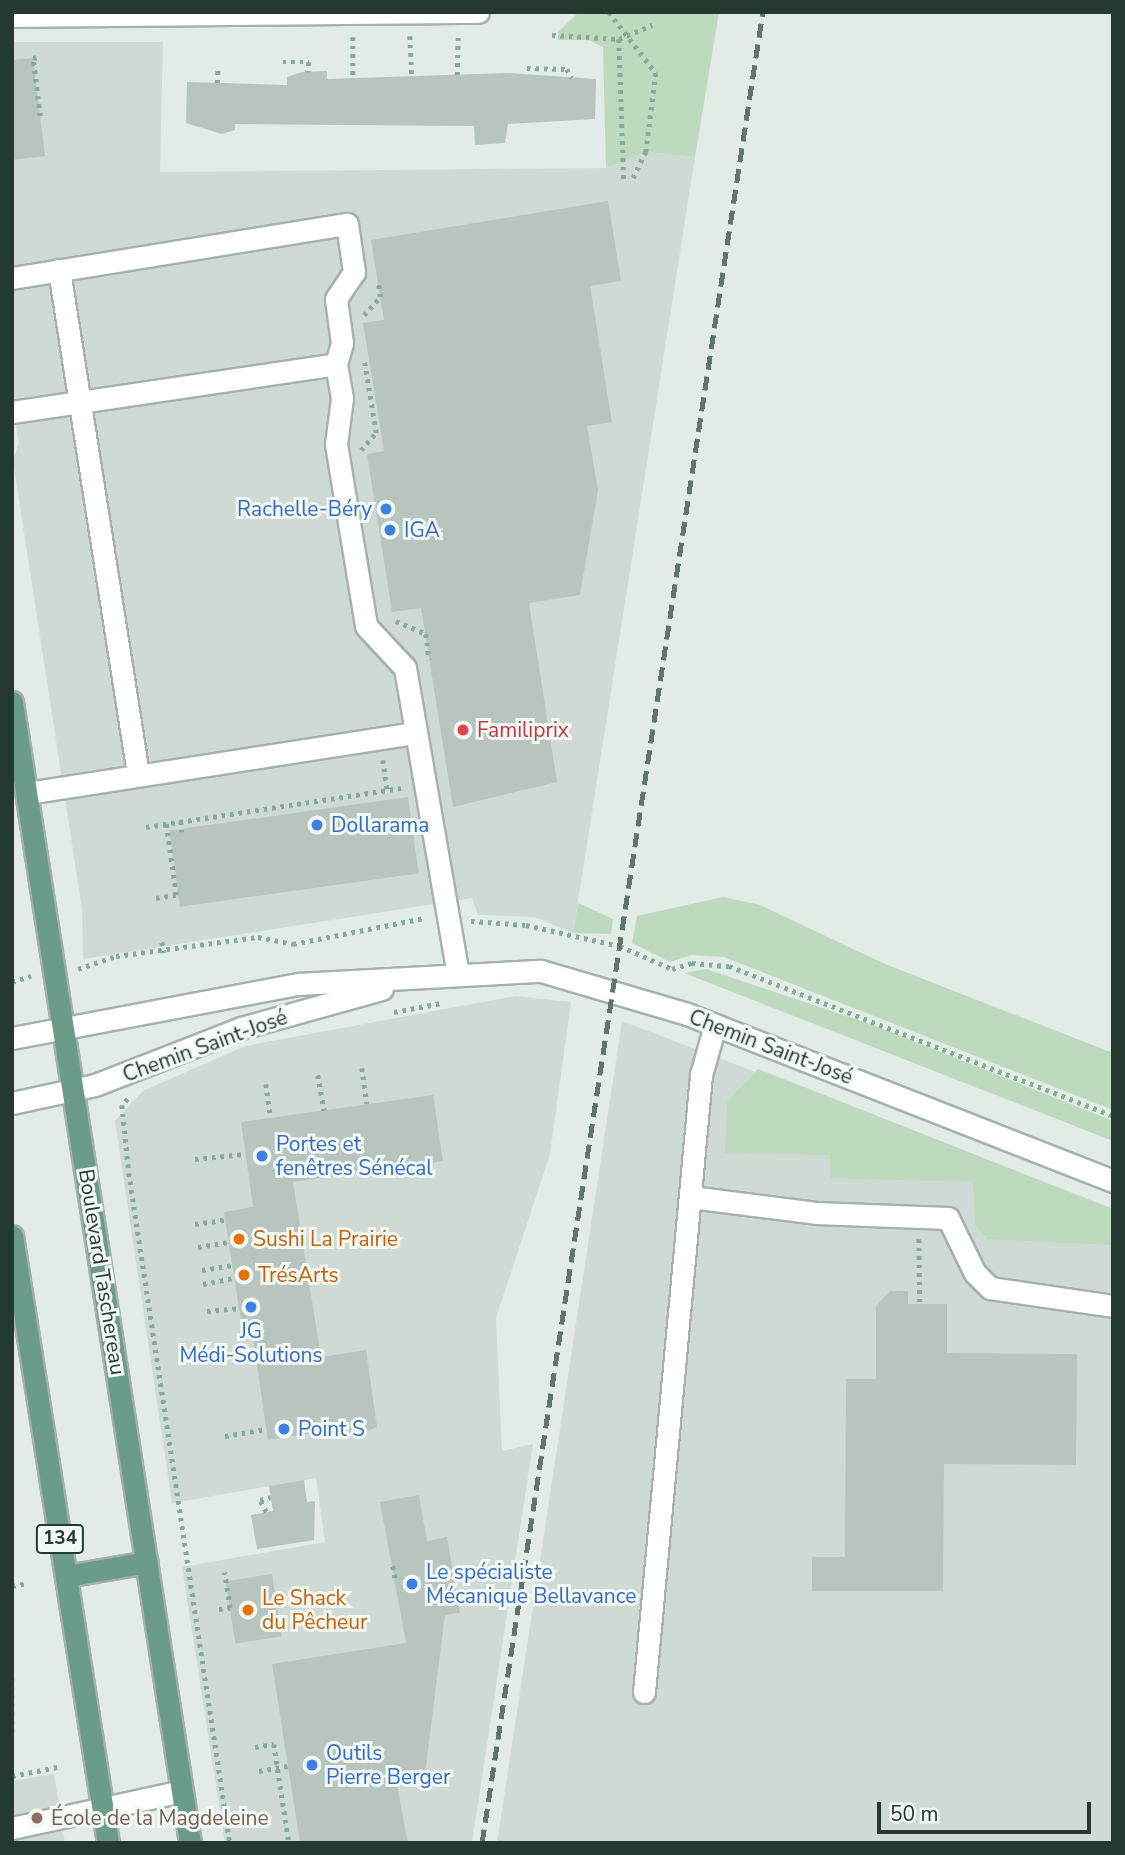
<!DOCTYPE html>
<meta charset="utf-8">
<style>
body{margin:0}
#map{position:relative;width:1125px;height:1855px;overflow:hidden;background:#e2ebe5;font-family:"Nunito Sans",sans-serif}
div>[style]{position:absolute}
.built>*{inset:0;background:#d0dad4}
.green>*{inset:0;background:#bddabf}
.building>*{inset:0;background:#b7c5be;transform-origin:0 0}
.path>*{height:4.5px;margin-top:-2.25px;transform-origin:0;background:repeating-linear-gradient(90deg,#85ab99 0 3.5px,transparent 0 8.5px)}
.roads{filter:drop-shadow(2px 0 #a5b2ab) drop-shadow(-2px 0 #a5b2ab) drop-shadow(0 2px #a5b2ab) drop-shadow(0 -2px #a5b2ab)}
.minor>*{height:21px;margin:-10.5px;padding:0 10.5px;transform-origin:10.5px;border-radius:10.5px;background:#fff}
.major>*{height:21px;margin:-10.5px;padding:0 10.5px;transform-origin:10.5px;border-radius:10.5px;background:#6a9c87}
.rail>*{height:5px;margin-top:-2.5px;transform-origin:0;background:repeating-linear-gradient(90deg,#5e766b 0 14px,transparent 0 21px)}
.dots>*{width:19px;height:19px;translate:-50% -50%;box-sizing:border-box;border:4px solid #f2f8f4;border-radius:50%}
span{translate:-50% -50%;white-space:nowrap;text-align:center;line-height:1.15;-webkit-text-stroke:6px #f2f8f4;paint-order:stroke}
.shield-label span{padding:2px 5px;background:#f2f8f4;border:2px solid;border-radius:5px;-webkit-text-stroke-width:0}
.shield-label{font-size:19px;color:#243a30;font-weight:700}
.shop-label{font-size:21px;color:#366cbe}
.right{translate:-100% -50%;text-align:right}
.left{translate:0 -50%;text-align:left}
.health-label{font-size:21px;color:#be3a42}
.street-label{font-size:21px;color:#243a30}
.food-label{font-size:21px;color:#c56008}
.education-label{font-size:21px;color:#785e54}
.frame{position:absolute;inset:0;border:14px solid #243a30;pointer-events:none}
.scale{position:absolute;left:877px;top:1802px;width:214px;height:32px;box-sizing:border-box;border:4px solid #243a30;border-top:0;padding-left:9px;font-size:21px;line-height:24px;white-space:nowrap;color:#243a30;-webkit-text-stroke:5px #f2f8f4;paint-order:stroke}
</style>
<div id="map">
<div class="built">
<div style="clip-path:polygon(12px 42px,163px 42px,160px 172px,606px 168px,646px 152px,695px 157px,573px 933px,535px 917px,478px 915px,472px 898px,83px 959px,82px 909px,13px 461px,19px 442px,12px 411px)"></div>
<div style="clip-path:polygon(515px 996px,571px 1002px,550px 1154px,496px 1318px,502px 1451px,533px 1444px,472px 1843px,225px 1843px,182px 1567px,325px 1542px,316px 1478px,172px 1503px,115px 1121px,143px 1091px,245px 1046px)"></div>
<div style="clip-path:polygon(622px 1021px,1113px 1209px,1113px 1843px,497px 1843px)"></div>
<div style="clip-path:polygon(54px 1774px,65px 1843px,12px 1843px,12px 1781px)"></div>
</div>
<div class="green">
<div style="clip-path:polygon(579px 12px,719px 12px,695px 157px,646px 152px,606px 168px,603px 47px,589px 40px,558px 40px,558px 32px)"></div>
<div style="clip-path:polygon(723px 897px,760px 905px,885px 964px,1113px 1053px,1113px 1110px,724px 957px,691px 955px,670px 962px,632px 943px,637px 916px)"></div>
<div style="clip-path:polygon(578px 903px,613px 919px,611px 934px,573px 933px)"></div>
<div style="clip-path:polygon(706px 969px,873px 1025px,1113px 1121px,1113px 1141px,684px 973px)"></div>
<div style="clip-path:polygon(758px 1069px,1113px 1209px,1113px 1245px,987px 1239px,975px 1225px,973px 1182px,830px 1178px,830px 1155px,725px 1153px,727px 1102px)"></div>
</div>
<div class="building">
<div style="clip-path:polygon(33px 58px,45px 156px,12px 160px,12px 60px)"></div>
<div style="clip-path:polygon(327px 71px,327px 79px,507px 73px,596px 79px,595px 119px,508px 124px,505px 143px,475px 145px,474px 126px,235px 124px,235px 130px,222px 134px,186px 123px,187px 82px,287px 85px,287px 77px,302px 72px)"></div>
<div style="clip-path:polygon(608px 201px,621px 281px,590px 286px,612px 422px,587px 426px,598px 490px,580px 595px,529px 603px,557px 782px,453px 807px,421px 608px,392px 612px,367px 454px,384px 451px,363px 323px,384px 320px,371px 240px)"></div>
<div style="left:408px;top:797px;width:77px;height:241px;rotate:82deg"></div>
<div style="clip-path:polygon(433px 1095px,443px 1161px,293px 1182px,321px 1357px,366px 1350px,377px 1427px,355px 1436px,331px 1430px,268px 1440px,252px 1332px,243px 1334px,224px 1212px,253px 1207px,241px 1122px)"></div>
<div style="clip-path:polygon(890px 1291px,908px 1291px,908px 1304px,947px 1304px,947px 1353px,1077px 1354px,1076px 1465px,944px 1464px,943px 1591px,812px 1591px,812px 1557px,845px 1557px,846px 1379px,876px 1379px,876px 1306px)"></div>
<div style="clip-path:polygon(304px 1480px,307px 1502px,315px 1501px,314px 1540px,257px 1549px,251px 1515px,273px 1511px,269px 1486px)"></div>
<div style="clip-path:polygon(419px 1495px,427px 1541px,447px 1537px,460px 1613px,445px 1615px,425px 1774px,396px 1780px,408px 1843px,300px 1843px,272px 1664px,406px 1643px,380px 1502px)"></div>
<div style="left:272px;top:1574px;width:63px;height:47px;rotate:81deg"></div>
</div>
<div class="path">
<div style="left:609px;top:12px;width:77px;rotate:52.4deg"></div>
<div style="left:656px;top:73px;width:80px;rotate:97.2deg"></div>
<div style="left:646px;top:152px;width:32px;rotate:116deg"></div>
<div style="left:552px;top:35px;width:67px;rotate:3.4deg"></div>
<div style="left:619px;top:39px;width:143px;rotate:88deg"></div>
<div style="left:410px;top:36px;width:40px;rotate:87.1deg"></div>
<div style="left:353px;top:37px;width:41px;rotate:90deg"></div>
<div style="left:619px;top:39px;width:36px;rotate:-23deg"></div>
<div style="left:283px;top:62px;width:26px"></div>
<div style="left:309px;top:62px;width:10px;rotate:96deg"></div>
<div style="left:527px;top:68px;width:40px;rotate:1.4deg"></div>
<div style="left:567px;top:69px;width:10px;rotate:61deg"></div>
<div style="left:457px;top:75px;width:40px;rotate:-88.6deg"></div>
<div style="left:217px;top:83px;width:17px;rotate:-87deg"></div>
<div style="left:40px;top:116px;width:58px;rotate:-96.9deg"></div>
<div style="left:33px;top:58px;width:8px;rotate:-14deg"></div>
<div style="left:364px;top:315px;width:24px;rotate:-48deg"></div>
<div style="left:380px;top:297px;width:16px;rotate:-97deg"></div>
<div style="left:361px;top:450px;width:23px;rotate:-49deg"></div>
<div style="left:376px;top:433px;width:74px;rotate:-99.3deg"></div>
<div style="left:396px;top:621px;width:33px;rotate:23deg"></div>
<div style="left:426px;top:634px;width:26px;rotate:83deg"></div>
<div style="left:383px;top:760px;width:30px;rotate:82deg"></div>
<div style="left:181px;top:821px;width:11px;rotate:85deg"></div>
<div style="left:146px;top:827px;width:258px;rotate:-8.7deg"></div>
<div style="left:156px;top:898px;width:20px;rotate:-9deg"></div>
<div style="left:176px;top:895px;width:72px;rotate:-98deg"></div>
<div style="left:471px;top:921px;width:55px;rotate:4.2deg"></div>
<div style="left:526px;top:925px;width:96px;rotate:12.6deg"></div>
<div style="left:620px;top:946px;width:57px;rotate:23.9deg"></div>
<div style="left:672px;top:969px;width:21px;rotate:-17deg"></div>
<div style="left:692px;top:963px;width:37px;rotate:5deg"></div>
<div style="left:729px;top:966px;width:412px;rotate:21.3deg"></div>
<div style="left:162px;top:942px;width:11px;rotate:80deg"></div>
<div style="left:78px;top:969px;width:40px;rotate:-18.9deg"></div>
<div style="left:116px;top:956px;width:143px;rotate:-7.6deg"></div>
<div style="left:258px;top:937px;width:36px;rotate:11deg"></div>
<div style="left:293px;top:944px;width:134px;rotate:-11.2deg"></div>
<div style="left:12px;top:982px;width:20px;rotate:-18deg"></div>
<div style="left:394px;top:1012px;width:48px;rotate:-10.8deg"></div>
<div style="left:362px;top:1068px;width:36px;rotate:82deg"></div>
<div style="left:318px;top:1075px;width:36px;rotate:80deg"></div>
<div style="left:266px;top:1084px;width:34px;rotate:82deg"></div>
<div style="left:128px;top:1099px;width:8px;rotate:135deg"></div>
<div style="left:122px;top:1105px;width:68px;rotate:84.1deg"></div>
<div style="left:129px;top:1173px;width:678px;rotate:81.43deg"></div>
<div style="left:195px;top:1159px;width:50px;rotate:-5.7deg"></div>
<div style="left:195px;top:1224px;width:30px;rotate:-8deg"></div>
<div style="left:919px;top:1239px;width:65px;rotate:89.1deg"></div>
<div style="left:198px;top:1247px;width:30px;rotate:-9deg"></div>
<div style="left:202px;top:1270px;width:30px;rotate:-9deg"></div>
<div style="left:203px;top:1284px;width:32px;rotate:-11deg"></div>
<div style="left:207px;top:1311px;width:32px;rotate:-5deg"></div>
<div style="left:225px;top:1436px;width:42px;rotate:-9.7deg"></div>
<div style="left:266px;top:1512px;width:13px;rotate:-117deg"></div>
<div style="left:260px;top:1500px;width:11px;rotate:-15deg"></div>
<div style="left:393px;top:1566px;width:17px;rotate:80deg"></div>
<div style="left:12px;top:1586px;width:16px;rotate:-11deg"></div>
<div style="left:219px;top:1609px;width:11px;rotate:-5deg"></div>
<div style="left:230px;top:1608px;width:36px;rotate:-99deg"></div>
<div style="left:12px;top:1678px;width:57px;rotate:90deg"></div>
<div style="left:255px;top:1747px;width:19px;rotate:-9deg"></div>
<div style="left:274px;top:1744px;width:100px;rotate:81.4deg"></div>
<div style="left:259px;top:1771px;width:29px;rotate:-10deg"></div>
<div style="left:12px;top:1776px;width:46px;rotate:-11.3deg"></div>
</div>
<div class="roads">
<div class="minor">
<div style="left:12px;top:16px;width:466px;rotate:-0.5deg"></div>
<div style="left:59px;top:270px;width:510px;rotate:81.09deg"></div>
<div style="left:12px;top:278px;width:339px;rotate:-9.2deg"></div>
<div style="left:347px;top:224px;width:49px;rotate:81.7deg"></div>
<div style="left:354px;top:272px;width:32px;rotate:124deg"></div>
<div style="left:336px;top:299px;width:44px;rotate:82.2deg"></div>
<div style="left:342px;top:343px;width:22px;rotate:106deg"></div>
<div style="left:12px;top:412px;width:328px;rotate:-8.4deg"></div>
<div style="left:336px;top:364px;width:35px;rotate:80deg"></div>
<div style="left:342px;top:398px;width:46px;rotate:97.4deg"></div>
<div style="left:336px;top:444px;width:184px;rotate:80.6deg"></div>
<div style="left:366px;top:626px;width:57px;rotate:47.1deg"></div>
<div style="left:405px;top:668px;width:311px;rotate:80.2deg"></div>
<div style="left:27px;top:793px;width:392px;rotate:-8.8deg"></div>
<div style="left:12px;top:1038px;width:291px;rotate:-10.7deg"></div>
<div style="left:298px;top:984px;width:243px;rotate:-3.1deg"></div>
<div style="left:541px;top:971px;width:152px;rotate:16.4deg"></div>
<div style="left:687px;top:1014px;width:458px;rotate:21.4deg"></div>
<div style="left:12px;top:1103px;width:85px;rotate:-12.2deg"></div>
<div style="left:95px;top:1085px;width:157px;rotate:-21.3deg"></div>
<div style="left:241px;top:1028px;width:146px;rotate:-15.5deg"></div>
<div style="left:690px;top:1197px;width:127px;rotate:7.2deg"></div>
<div style="left:816px;top:1213px;width:132px;rotate:2.2deg"></div>
<div style="left:948px;top:1218px;width:61px;rotate:63.9deg"></div>
<div style="left:975px;top:1273px;width:21px;rotate:45deg"></div>
<div style="left:990px;top:1288px;width:124px;rotate:8.3deg"></div>
<div style="left:644px;top:1692px;width:620px;rotate:-84.72deg"></div>
<div style="left:701px;top:1075px;width:52px;rotate:-74.4deg"></div>
<div style="left:12px;top:1828px;width:174px;rotate:-12.3deg"></div>
</div>
<div class="major">
<div style="left:12px;top:702px;width:1155px;rotate:81.13deg"></div>
<div style="left:12px;top:1236px;width:615px;rotate:81.01deg"></div>
<div style="left:66px;top:1576px;width:82px;rotate:-9.8deg"></div>
</div>
</div>
<div class="rail">
<div style="left:482px;top:1843px;width:1852px;rotate:-81.28deg"></div>
</div>
<div class="dots">
<div style="left:386px;top:509px;background:#3f7fe0"></div>
<div style="left:390px;top:530px;background:#3f7fe0"></div>
<div style="left:463px;top:730px;background:#e0444e"></div>
<div style="left:317px;top:825px;background:#3f7fe0"></div>
<div style="left:262px;top:1156px;background:#3f7fe0"></div>
<div style="left:239px;top:1239px;background:#e8710a"></div>
<div style="left:244px;top:1275px;background:#e8710a"></div>
<div style="left:251px;top:1307px;background:#3f7fe0"></div>
<div style="left:284px;top:1429px;background:#3f7fe0"></div>
<div style="left:412px;top:1584px;background:#3f7fe0"></div>
<div style="left:248px;top:1610px;background:#e8710a"></div>
<div style="left:312px;top:1765px;background:#3f7fe0"></div>
<div style="left:37px;top:1818px;background:#8d6e63"></div>
</div>
<div class="shield-label">
<span style="left:60px;top:1539px">134</span>
</div>
<div class="shop-label">
<span class="right" style="left:372px;top:509px">Rachelle-Béry</span>
<span class="left" style="left:404px;top:530px">IGA</span>
<span class="left" style="left:331px;top:825px">Dollarama</span>
<span class="left" style="left:276px;top:1156px">Portes et<br>fenêtres Sénécal</span>
<span style="left:251px;top:1343px">JG<br>Médi-Solutions</span>
<span class="left" style="left:298px;top:1429px">Point S</span>
<span class="left" style="left:426px;top:1584px">Le spécialiste<br>Mécanique Bellavance</span>
<span class="left" style="left:326px;top:1765px">Outils<br>Pierre Berger</span>
</div>
<div class="health-label">
<span class="left" style="left:477px;top:730px">Familiprix</span>
</div>
<div class="street-label">
<span style="left:205px;top:1046px;rotate:-20deg">Chemin Saint-José</span>
<span style="left:771px;top:1047px;rotate:21deg">Chemin Saint-José</span>
<span style="left:102px;top:1272px;rotate:81deg">Boulevard Taschereau</span>
</div>
<div class="food-label">
<span class="left" style="left:253px;top:1239px">Sushi La Prairie</span>
<span class="left" style="left:258px;top:1275px">TrésArts</span>
<span class="left" style="left:262px;top:1610px">Le Shack<br>du Pêcheur</span>
</div>
<div class="education-label">
<span class="left" style="left:51px;top:1818px">École de la Magdeleine</span>
</div>
<div class="frame"></div>
<div class="scale">50 m</div>
</div>
